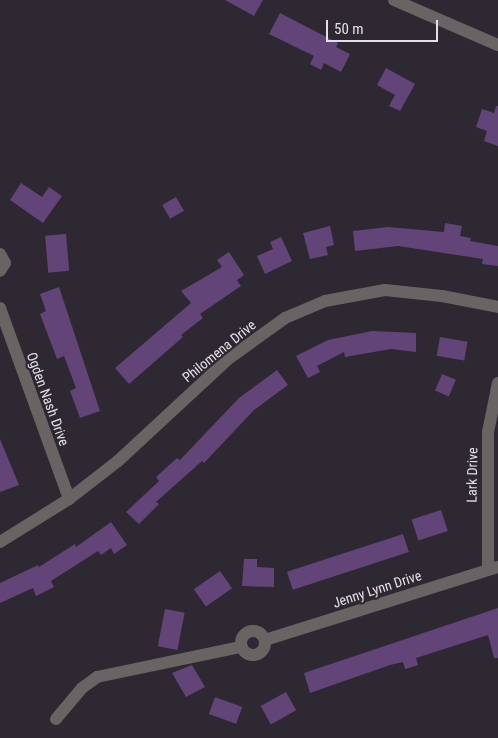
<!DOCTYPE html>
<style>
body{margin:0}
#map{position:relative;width:498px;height:738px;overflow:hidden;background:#2d2831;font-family:"Roboto Condensed",sans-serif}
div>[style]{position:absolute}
.building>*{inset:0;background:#634479;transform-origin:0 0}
.minor>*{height:12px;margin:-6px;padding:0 6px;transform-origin:6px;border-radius:6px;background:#696364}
.minor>.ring{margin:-6px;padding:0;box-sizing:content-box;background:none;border:12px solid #696364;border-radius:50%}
span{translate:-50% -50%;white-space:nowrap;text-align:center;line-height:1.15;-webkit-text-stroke:4.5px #2d2831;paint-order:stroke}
.street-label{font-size:14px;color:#e3e0e6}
.scale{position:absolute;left:326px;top:20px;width:112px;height:22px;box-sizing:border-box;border:2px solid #e3e0e6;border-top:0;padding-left:6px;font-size:15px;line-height:18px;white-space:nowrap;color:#e3e0e6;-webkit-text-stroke:4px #2d2831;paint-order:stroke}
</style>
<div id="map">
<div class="building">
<div style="clip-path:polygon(225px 0,263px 0,254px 16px)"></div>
<div style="clip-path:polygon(280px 13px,338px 43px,336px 47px,350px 54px,341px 72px,324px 63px,321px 70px,310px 64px,314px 56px,269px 34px)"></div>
<div style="clip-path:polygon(386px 68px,415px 84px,400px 111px,389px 106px,395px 95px,377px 85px)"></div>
<div style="clip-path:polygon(496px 106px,498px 106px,498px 146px,484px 141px,487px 131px,476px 127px,482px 109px,494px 113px)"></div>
<div style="clip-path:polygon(21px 183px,42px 197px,49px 187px,62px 196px,43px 223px,10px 200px)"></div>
<div style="left:176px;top:197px;width:16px;height:16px;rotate:60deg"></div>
<div style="clip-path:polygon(445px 223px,462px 226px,460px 236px,471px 238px,470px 241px,498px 246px,498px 266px,482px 264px,483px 259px,398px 246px,355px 251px,353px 231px,388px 227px,444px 232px)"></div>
<div style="clip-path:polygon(330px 226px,334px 245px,326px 247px,328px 255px,310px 259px,303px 233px)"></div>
<div style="left:66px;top:234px;width:37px;height:21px;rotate:85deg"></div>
<div style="clip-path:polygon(281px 237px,292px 261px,265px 274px,257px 256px,273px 249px,270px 242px)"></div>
<div style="clip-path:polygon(229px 252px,244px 275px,237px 280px,241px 286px,200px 314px,203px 318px,181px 335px,183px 337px,129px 384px,115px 368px,191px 303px,181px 291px,222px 267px,217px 260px)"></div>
<div style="clip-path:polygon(59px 287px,100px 411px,80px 418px,70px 391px,76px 388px,64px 356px,57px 359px,40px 314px,46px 311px,40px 294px)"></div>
<div style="clip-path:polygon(372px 331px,416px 333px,416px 352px,391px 349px,345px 357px,344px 352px,317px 366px,320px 372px,308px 378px,296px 356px,328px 340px)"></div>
<div style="left:440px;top:337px;width:28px;height:19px;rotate:10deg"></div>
<div style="clip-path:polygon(277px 370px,288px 385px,254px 410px,204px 463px,202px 461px,156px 502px,159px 504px,139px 524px,126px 512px,159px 481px,156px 477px,177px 458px,180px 460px,239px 398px)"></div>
<div style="left:442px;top:374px;width:15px;height:18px;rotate:23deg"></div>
<div style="clip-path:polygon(0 439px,19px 485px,0 492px)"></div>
<div style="left:441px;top:510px;width:22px;height:31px;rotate:72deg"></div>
<div style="clip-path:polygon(111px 522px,127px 545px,114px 554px,111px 548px,101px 555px,98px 551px,51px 581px,54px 587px,36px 596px,33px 588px,0 603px,0 583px,38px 565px,39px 567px,75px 544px,76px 547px)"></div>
<div style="left:403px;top:534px;width:19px;height:122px;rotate:72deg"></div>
<div style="clip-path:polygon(244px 559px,257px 559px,257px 567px,274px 568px,274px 587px,242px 586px)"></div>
<div style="left:220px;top:571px;width:21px;height:32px;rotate:55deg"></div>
<div style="clip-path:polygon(498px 608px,498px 658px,494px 658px,488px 635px,416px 658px,418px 665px,405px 669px,403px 662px,390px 665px,310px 693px,304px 673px)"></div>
<div style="left:165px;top:609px;width:20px;height:38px;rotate:11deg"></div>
<div style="clip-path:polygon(192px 665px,205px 687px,186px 697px,172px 673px)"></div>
<div style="left:286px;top:692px;width:21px;height:29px;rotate:61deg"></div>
<div style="left:215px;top:697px;width:29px;height:18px;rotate:20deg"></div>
</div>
<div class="minor">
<div style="left:394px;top:0;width:113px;rotate:23.4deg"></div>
<div style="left:0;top:254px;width:10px;rotate:61deg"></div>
<div style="left:5px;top:263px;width:9px;rotate:122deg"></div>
<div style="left:0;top:308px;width:203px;rotate:70.1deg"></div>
<div style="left:0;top:542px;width:81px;rotate:-31.9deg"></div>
<div style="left:69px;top:499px;width:62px;rotate:-37.8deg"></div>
<div style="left:118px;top:461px;width:149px;rotate:-42.8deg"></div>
<div style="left:227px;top:360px;width:72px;rotate:-35.9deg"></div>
<div style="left:285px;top:318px;width:43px;rotate:-23deg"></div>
<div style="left:325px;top:301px;width:61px;rotate:-10.4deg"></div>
<div style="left:385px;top:290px;width:57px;rotate:6deg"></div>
<div style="left:442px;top:296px;width:57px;rotate:11.1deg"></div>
<div style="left:488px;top:568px;width:136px;rotate:-90deg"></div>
<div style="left:488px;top:432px;width:50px;rotate:-78.5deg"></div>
<div class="ring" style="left:241px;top:631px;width:12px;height:12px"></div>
<div style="left:265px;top:640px;width:244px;rotate:-17.4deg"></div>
<div style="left:56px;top:719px;width:40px;rotate:-50deg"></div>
<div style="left:82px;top:688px;width:19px;rotate:-36deg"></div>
<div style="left:97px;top:677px;width:147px;rotate:-11.8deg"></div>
</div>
<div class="street-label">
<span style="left:219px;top:351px;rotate:-39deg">Philomena Drive</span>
<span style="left:48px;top:399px;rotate:70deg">Ogden Nash Drive</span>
<span style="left:472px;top:475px;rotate:-89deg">Lark Drive</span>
<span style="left:377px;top:589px;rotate:-18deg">Jenny Lynn Drive</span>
</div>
<div class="scale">50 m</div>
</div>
